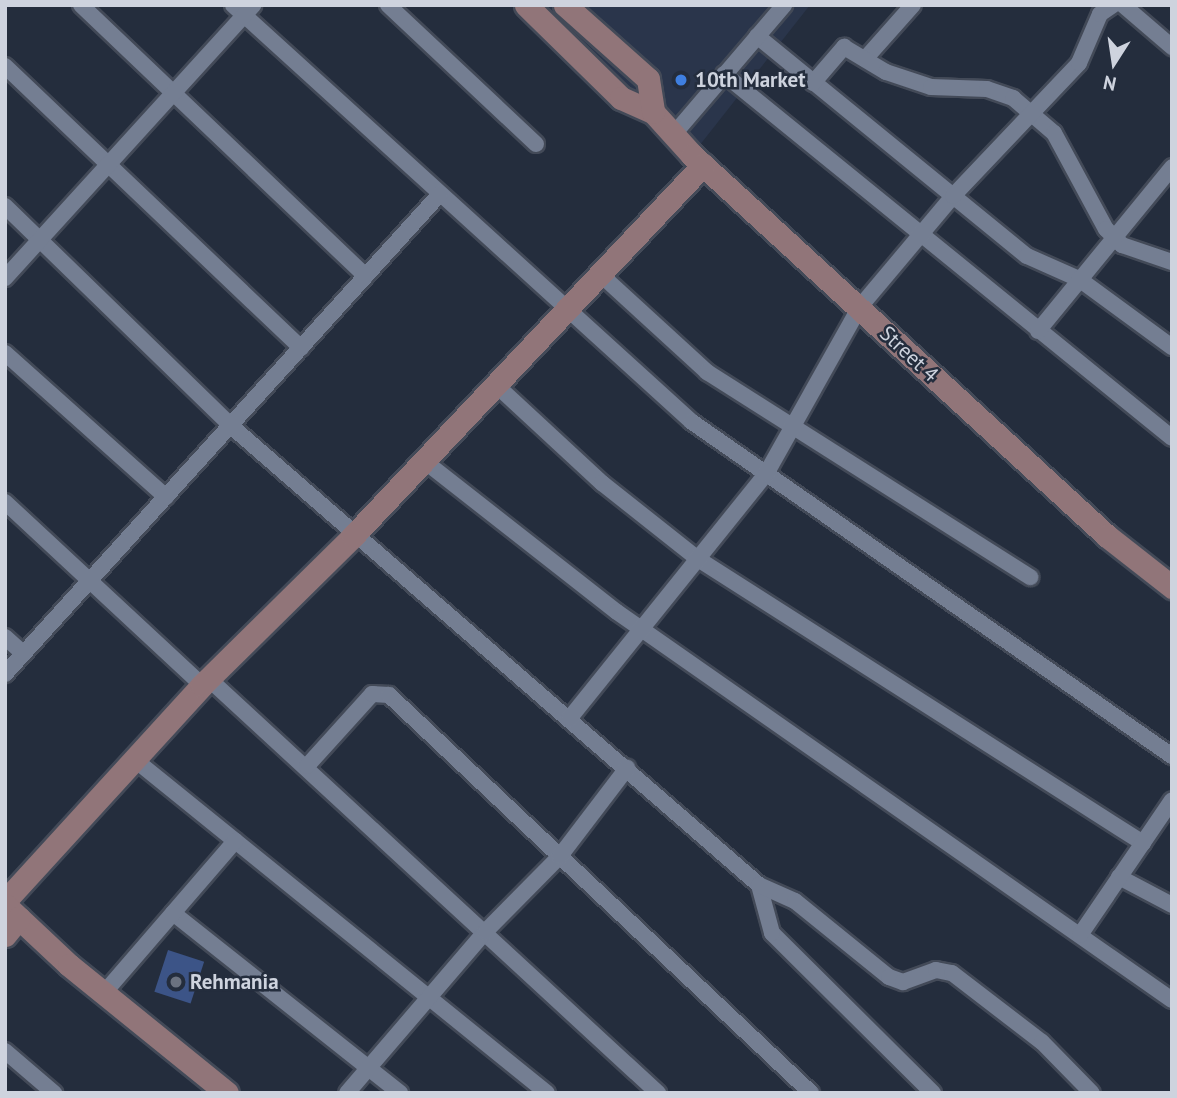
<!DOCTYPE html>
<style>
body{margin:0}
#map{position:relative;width:1177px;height:1098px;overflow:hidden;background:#242d3d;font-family:"PT Sans",sans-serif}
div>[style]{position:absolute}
.built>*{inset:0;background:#2a354b}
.building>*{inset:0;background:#3c5487;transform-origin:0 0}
.roads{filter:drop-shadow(2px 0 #434a58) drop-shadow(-2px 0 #434a58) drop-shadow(0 2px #434a58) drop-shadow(0 -2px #434a58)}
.street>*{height:16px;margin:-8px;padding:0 8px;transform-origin:8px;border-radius:8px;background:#747e92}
.secondary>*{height:23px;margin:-11.5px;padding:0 11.5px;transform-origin:11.5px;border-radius:11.5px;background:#917579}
.dots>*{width:19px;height:19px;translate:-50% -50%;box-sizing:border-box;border:4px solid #242d3d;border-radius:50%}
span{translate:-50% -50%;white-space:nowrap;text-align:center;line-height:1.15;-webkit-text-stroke:5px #242d3d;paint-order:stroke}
.poi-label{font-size:21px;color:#ced3de;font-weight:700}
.left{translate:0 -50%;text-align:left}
.street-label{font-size:21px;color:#ced3de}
.frame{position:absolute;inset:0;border:7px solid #ced3de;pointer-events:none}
.north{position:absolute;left:1079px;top:28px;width:70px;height:70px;-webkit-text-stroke:5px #242d3d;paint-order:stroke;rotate:192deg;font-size:19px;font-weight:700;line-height:28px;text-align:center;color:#ced3de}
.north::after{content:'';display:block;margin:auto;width:24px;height:32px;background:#ced3de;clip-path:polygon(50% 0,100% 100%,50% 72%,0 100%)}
</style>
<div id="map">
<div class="built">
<div style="clip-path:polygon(529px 5px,810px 5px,692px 155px)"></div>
</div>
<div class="building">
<div style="left:168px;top:950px;width:38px;height:44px;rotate:18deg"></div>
</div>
<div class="roads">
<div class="street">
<div style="left:81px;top:5px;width:393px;rotate:43.6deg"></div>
<div style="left:233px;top:5px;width:620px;rotate:42.26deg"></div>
<div style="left:692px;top:422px;width:585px;rotate:34.83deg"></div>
<div style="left:388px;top:5px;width:203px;rotate:43.2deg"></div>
<div style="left:1123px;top:5px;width:65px;rotate:40.6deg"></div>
<div style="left:757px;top:36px;width:348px;rotate:39.2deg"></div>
<div style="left:1027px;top:256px;width:57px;rotate:23.9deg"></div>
<div style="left:1079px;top:279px;width:115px;rotate:36.2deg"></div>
<div style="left:865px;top:59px;width:72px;rotate:-48.4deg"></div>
<div style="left:5px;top:66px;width:409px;rotate:43.6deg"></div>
<div style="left:724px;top:74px;width:577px;rotate:39.09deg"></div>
<div style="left:813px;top:83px;width:48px;rotate:-49.3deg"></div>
<div style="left:844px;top:47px;width:49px;rotate:30.8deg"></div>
<div style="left:886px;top:72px;width:47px;rotate:18.4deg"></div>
<div style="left:931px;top:87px;width:56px;rotate:2deg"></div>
<div style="left:987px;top:89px;width:28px;rotate:19deg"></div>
<div style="left:1013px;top:98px;width:54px;rotate:40.5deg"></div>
<div style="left:1054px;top:133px;width:109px;rotate:61.6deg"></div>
<div style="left:1106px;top:229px;width:23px;rotate:45deg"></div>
<div style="left:1122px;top:245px;width:53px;rotate:18.8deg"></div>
<div style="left:674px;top:134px;width:170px;rotate:-49.5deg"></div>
<div style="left:5px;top:206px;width:315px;rotate:44.2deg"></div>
<div style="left:231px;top:426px;width:700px;rotate:41deg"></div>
<div style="left:599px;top:273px;width:147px;rotate:42.5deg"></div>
<div style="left:707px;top:372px;width:383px;rotate:32.4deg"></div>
<div style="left:5px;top:278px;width:369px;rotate:-47.7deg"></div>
<div style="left:1038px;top:331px;width:212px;rotate:-50.7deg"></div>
<div style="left:5px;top:353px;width:216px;rotate:41.8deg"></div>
<div style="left:494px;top:383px;width:147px;rotate:42.8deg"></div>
<div style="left:602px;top:483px;width:122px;rotate:38.4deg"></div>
<div style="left:698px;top:559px;width:528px;rotate:32.55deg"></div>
<div style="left:423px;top:460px;width:246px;rotate:38.1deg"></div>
<div style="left:617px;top:612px;width:677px;rotate:34.96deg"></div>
<div style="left:5px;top:502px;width:269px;rotate:42.9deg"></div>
<div style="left:5px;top:637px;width:25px;rotate:42deg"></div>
<div style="left:5px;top:674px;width:648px;rotate:-47.82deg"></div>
<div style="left:209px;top:679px;width:611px;rotate:42.68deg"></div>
<div style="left:569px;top:719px;width:314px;rotate:-51.2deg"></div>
<div style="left:766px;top:474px;width:190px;rotate:-60.7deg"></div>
<div style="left:859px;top:308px;width:146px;rotate:-50deg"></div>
<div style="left:953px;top:196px;width:183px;rotate:-46.5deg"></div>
<div style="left:1079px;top:63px;width:53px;rotate:-66.8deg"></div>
<div style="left:1100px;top:14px;width:16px;rotate:-35deg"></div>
<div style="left:134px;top:759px;width:531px;rotate:38.96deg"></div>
<div style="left:307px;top:766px;width:97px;rotate:-47.9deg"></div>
<div style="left:372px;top:694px;width:17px;rotate:3deg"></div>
<div style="left:389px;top:695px;width:580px;rotate:43.32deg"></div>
<div style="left:1119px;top:877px;width:60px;rotate:27.8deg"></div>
<div style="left:173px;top:913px;width:290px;rotate:38.4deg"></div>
<div style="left:1080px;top:935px;width:163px;rotate:-55.7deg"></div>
<div style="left:104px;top:993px;width:201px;rotate:-49.2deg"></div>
<div style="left:5px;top:1051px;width:65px;rotate:40.6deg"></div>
<div style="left:347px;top:1093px;width:213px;rotate:-49.4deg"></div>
<div style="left:486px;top:931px;width:105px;rotate:-45.4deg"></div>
<div style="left:560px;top:856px;width:111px;rotate:-52.7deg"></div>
<div style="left:933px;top:1093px;width:227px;rotate:-135.2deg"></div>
<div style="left:772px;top:933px;width:50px;rotate:-105.2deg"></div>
<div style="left:759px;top:885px;width:39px;rotate:24deg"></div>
<div style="left:795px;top:901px;width:121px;rotate:39deg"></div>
<div style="left:889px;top:977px;width:15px;rotate:20deg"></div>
<div style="left:903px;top:982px;width:35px;rotate:-20deg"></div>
<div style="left:936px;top:970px;width:16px;rotate:11deg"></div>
<div style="left:952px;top:973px;width:113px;rotate:37.5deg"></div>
<div style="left:1042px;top:1042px;width:71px;rotate:45.6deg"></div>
</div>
<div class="secondary">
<div style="left:526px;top:5px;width:133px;rotate:44.4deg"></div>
<div style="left:621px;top:98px;width:35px;rotate:24deg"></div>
<div style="left:653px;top:112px;width:58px;rotate:47.8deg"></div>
<div style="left:692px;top:155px;width:563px;rotate:42.55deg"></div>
<div style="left:1107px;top:536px;width:83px;rotate:38.1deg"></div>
<div style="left:565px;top:5px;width:111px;rotate:41.7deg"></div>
<div style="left:648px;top:79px;width:33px;rotate:81deg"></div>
<div style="left:5px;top:901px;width:292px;rotate:-47.6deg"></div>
<div style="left:202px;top:685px;width:212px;rotate:-44.6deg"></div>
<div style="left:353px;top:536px;width:510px;rotate:-46.67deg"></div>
<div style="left:5px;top:905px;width:88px;rotate:43.2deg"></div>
<div style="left:69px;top:965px;width:203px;rotate:39deg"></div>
<div style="left:5px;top:935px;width:22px;rotate:-51deg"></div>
</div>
</div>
<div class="dots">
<div style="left:681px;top:80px;background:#3f7fe0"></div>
<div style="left:176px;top:982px;background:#6b7280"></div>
</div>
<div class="poi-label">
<span class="left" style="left:695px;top:80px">10th Market</span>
<span class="left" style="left:190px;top:982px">Rehmania</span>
</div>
<div class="street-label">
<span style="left:909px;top:354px;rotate:43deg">Street 4</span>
</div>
<div class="frame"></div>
<div class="north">N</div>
</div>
